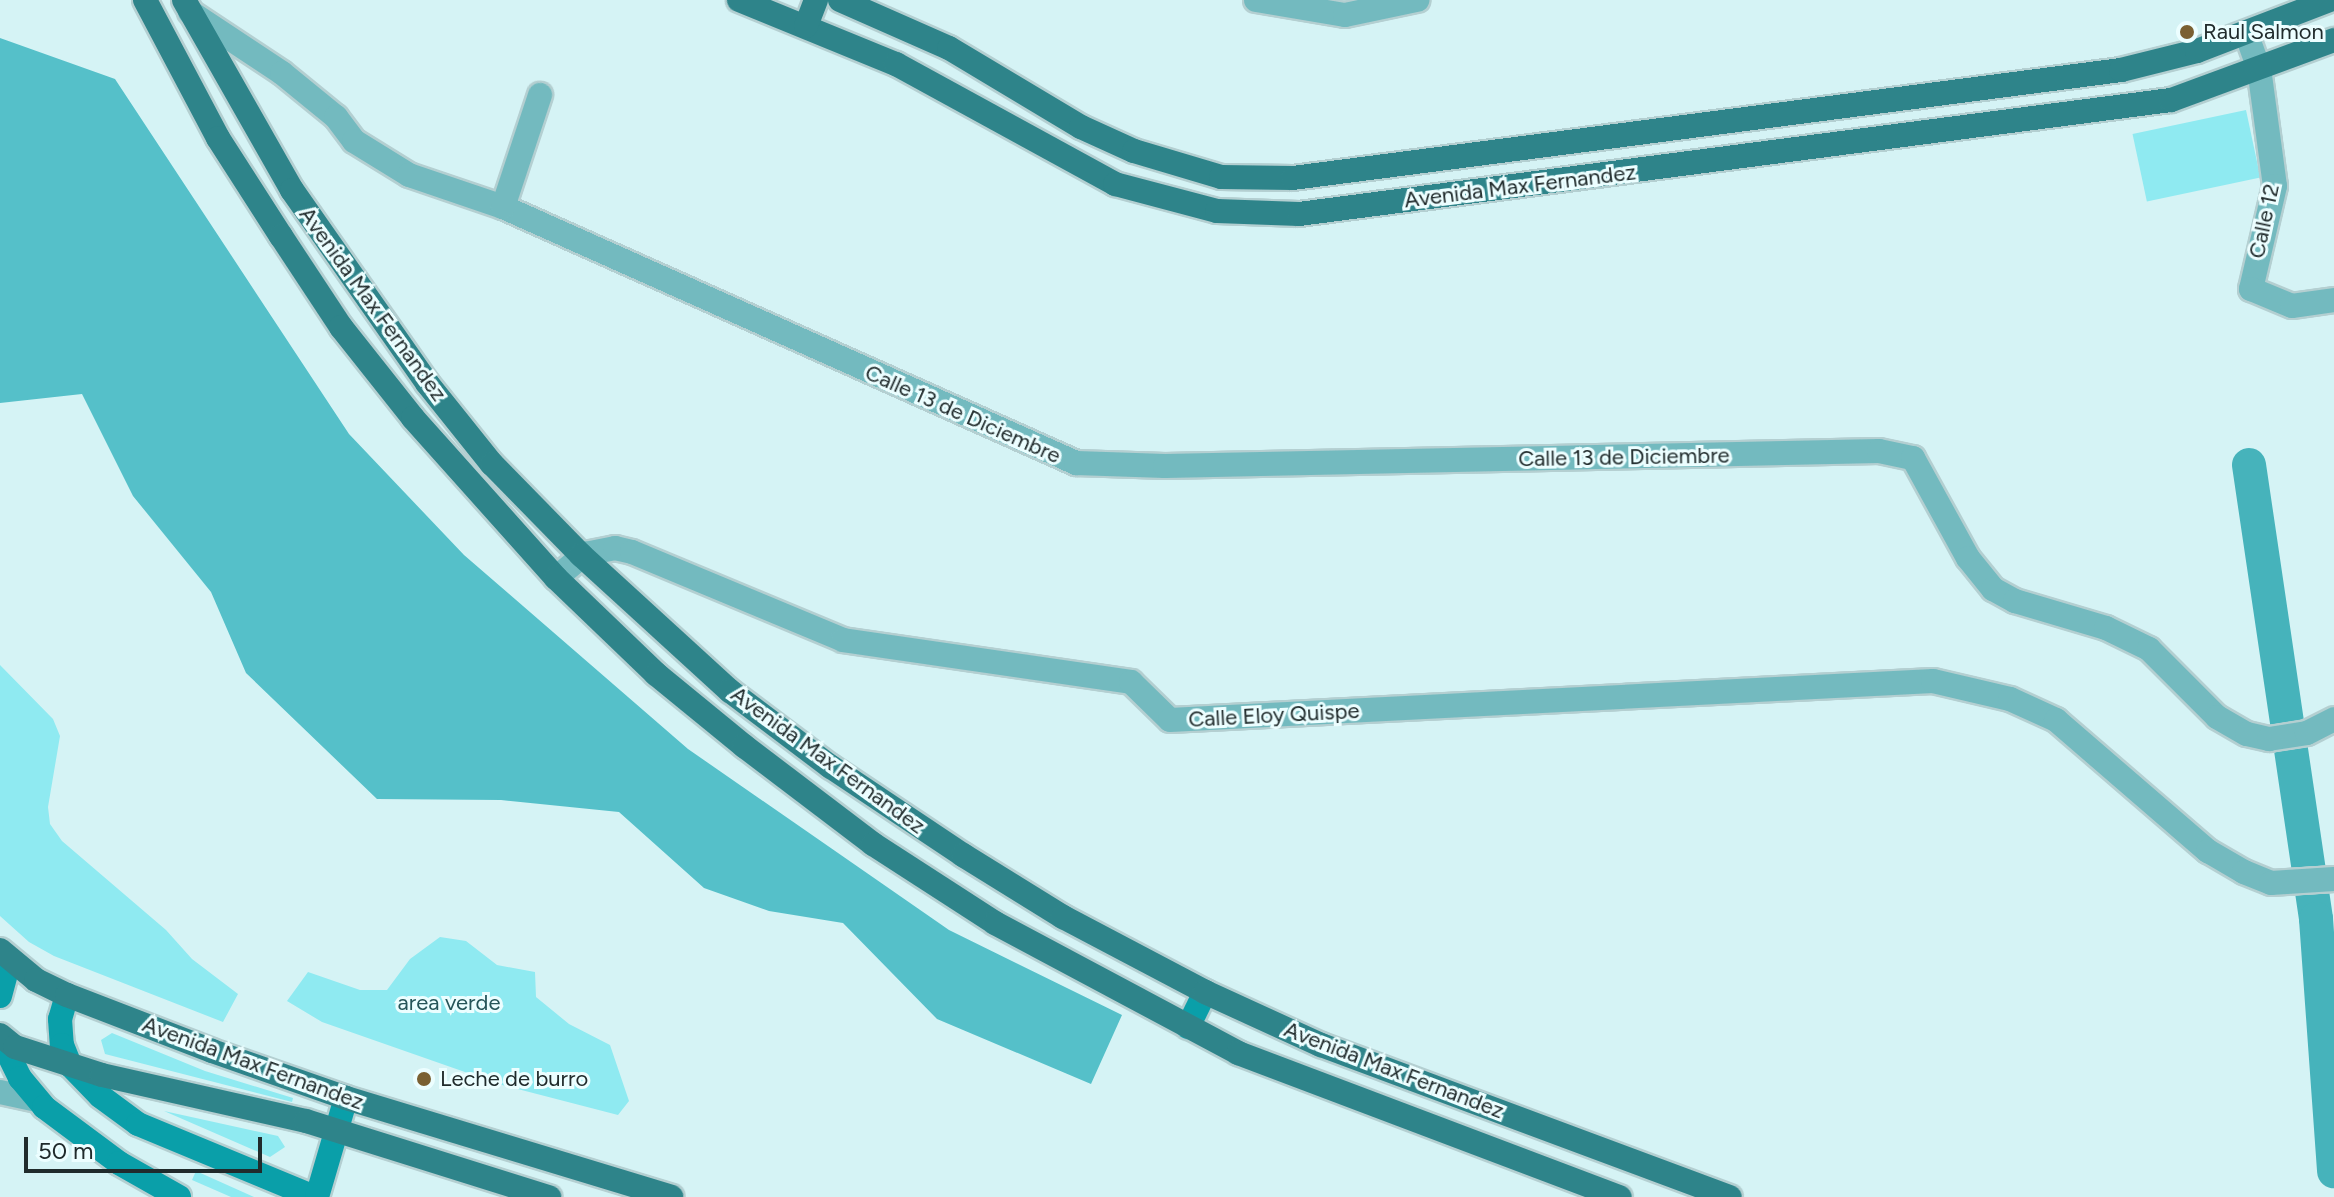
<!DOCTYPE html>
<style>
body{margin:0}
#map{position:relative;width:2334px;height:1197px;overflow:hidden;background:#d5f3f5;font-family:Figtree,sans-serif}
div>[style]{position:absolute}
.green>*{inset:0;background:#8feaf1;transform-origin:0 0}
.forest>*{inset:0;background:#55c0c9}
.canal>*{height:34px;margin:-17px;padding:0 17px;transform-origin:17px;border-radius:17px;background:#46b3bb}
.roads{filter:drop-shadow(2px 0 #b4cfd1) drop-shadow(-2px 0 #b4cfd1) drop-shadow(0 2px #b4cfd1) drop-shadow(0 -2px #b4cfd1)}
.minor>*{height:24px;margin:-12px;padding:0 12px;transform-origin:12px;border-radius:12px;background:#73babf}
.secondary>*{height:24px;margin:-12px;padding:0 12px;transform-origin:12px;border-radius:12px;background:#0a9fa9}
.primary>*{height:24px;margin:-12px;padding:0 12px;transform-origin:12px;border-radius:12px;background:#2e848a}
.dots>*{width:22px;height:22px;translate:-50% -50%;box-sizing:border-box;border:4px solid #ecfeff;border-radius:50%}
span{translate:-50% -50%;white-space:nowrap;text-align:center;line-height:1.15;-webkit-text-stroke:6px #ecfeff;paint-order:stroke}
.poi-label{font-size:22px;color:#202b2c}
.left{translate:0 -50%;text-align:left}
.street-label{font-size:22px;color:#202b2c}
.park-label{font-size:22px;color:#265559}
.scale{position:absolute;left:24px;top:1137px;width:238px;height:36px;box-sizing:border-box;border:4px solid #202b2c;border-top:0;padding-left:10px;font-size:24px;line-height:28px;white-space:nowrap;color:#202b2c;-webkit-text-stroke:6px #ecfeff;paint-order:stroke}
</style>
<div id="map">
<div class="green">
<div style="left:2246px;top:110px;width:69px;height:116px;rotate:78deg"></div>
<div style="clip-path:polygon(0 665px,53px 719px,60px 736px,48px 807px,50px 824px,62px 841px,166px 930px,192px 959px,238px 994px,223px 1022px,54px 956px,29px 942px,0 916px)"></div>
<div style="clip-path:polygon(440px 937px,466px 941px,497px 965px,535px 972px,536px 997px,569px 1024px,610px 1045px,629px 1101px,618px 1115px,502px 1085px,322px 1022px,287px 1001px,308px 972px,360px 990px,387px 990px,410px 959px)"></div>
<div style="clip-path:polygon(112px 1033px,205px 1071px,293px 1098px,292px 1102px,105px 1054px,101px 1040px)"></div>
<div style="clip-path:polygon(164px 1111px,278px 1136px,285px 1147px,270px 1157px)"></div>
<div style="clip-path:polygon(196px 1171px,254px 1197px,231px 1197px,192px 1180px)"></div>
</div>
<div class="forest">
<div style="clip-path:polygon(0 38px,115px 79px,349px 434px,464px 555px,688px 749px,949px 930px,1122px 1015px,1091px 1084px,937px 1019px,843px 923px,769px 911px,704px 888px,619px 812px,501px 800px,377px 799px,246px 673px,211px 592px,133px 496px,82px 394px,0 403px)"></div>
</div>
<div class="canal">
<div style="left:2249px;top:465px;width:459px;rotate:81.6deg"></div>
<div style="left:2316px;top:919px;width:253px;rotate:85.9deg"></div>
</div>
<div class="roads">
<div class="minor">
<div style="left:1256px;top:0;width:90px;rotate:9.6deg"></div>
<div style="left:1345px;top:15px;width:74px;rotate:-11.8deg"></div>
<div style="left:190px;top:12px;width:110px;rotate:33.5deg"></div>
<div style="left:282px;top:73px;width:70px;rotate:39.2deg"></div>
<div style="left:336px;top:117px;width:30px;rotate:53deg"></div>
<div style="left:354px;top:141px;width:65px;rotate:31.7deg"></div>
<div style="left:409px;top:175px;width:99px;rotate:18.8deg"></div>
<div style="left:503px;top:207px;width:628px;rotate:24.07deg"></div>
<div style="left:1076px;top:463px;width:89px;rotate:1.9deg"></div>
<div style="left:1165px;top:466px;width:714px;rotate:-1.2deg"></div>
<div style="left:1879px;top:451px;width:35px;rotate:12deg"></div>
<div style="left:1913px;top:458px;width:114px;rotate:61.2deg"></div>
<div style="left:1968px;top:558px;width:40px;rotate:51deg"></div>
<div style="left:1993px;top:589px;width:25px;rotate:29deg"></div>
<div style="left:2015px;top:601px;width:95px;rotate:16.5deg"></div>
<div style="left:2106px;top:628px;width:48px;rotate:26deg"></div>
<div style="left:2149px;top:649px;width:96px;rotate:45deg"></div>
<div style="left:2217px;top:717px;width:34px;rotate:30deg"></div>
<div style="left:2247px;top:734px;width:23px;rotate:13deg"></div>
<div style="left:2269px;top:739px;width:38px;rotate:-9deg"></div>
<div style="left:2307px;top:733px;width:30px;rotate:-27deg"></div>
<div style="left:2246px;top:33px;width:37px;rotate:70deg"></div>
<div style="left:2259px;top:68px;width:119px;rotate:82.3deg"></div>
<div style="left:2275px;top:186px;width:106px;rotate:103.1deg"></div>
<div style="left:2251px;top:289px;width:44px;rotate:22.5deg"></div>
<div style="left:2292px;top:306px;width:42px;rotate:-8.1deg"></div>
<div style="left:503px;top:207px;width:118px;rotate:-71.7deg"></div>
<div style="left:556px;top:578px;width:38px;rotate:-40deg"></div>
<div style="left:585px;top:554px;width:31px;rotate:-11deg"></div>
<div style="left:615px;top:548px;width:17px;rotate:13deg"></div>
<div style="left:632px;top:552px;width:229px;rotate:22.6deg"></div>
<div style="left:843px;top:640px;width:291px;rotate:8.3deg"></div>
<div style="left:1131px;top:682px;width:54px;rotate:44.3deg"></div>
<div style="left:1170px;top:720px;width:764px;rotate:-2.93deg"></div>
<div style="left:1933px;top:681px;width:79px;rotate:13.2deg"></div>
<div style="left:2010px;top:699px;width:51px;rotate:24.5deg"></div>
<div style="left:2056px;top:720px;width:201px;rotate:40.8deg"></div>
<div style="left:2208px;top:851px;width:42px;rotate:30.3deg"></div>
<div style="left:2244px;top:872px;width:29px;rotate:22deg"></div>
<div style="left:2271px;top:883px;width:63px;rotate:-3.6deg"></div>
<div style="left:0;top:1092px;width:38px;rotate:12deg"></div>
</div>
<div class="secondary">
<div style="left:67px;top:995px;width:25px;rotate:106deg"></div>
<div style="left:60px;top:1019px;width:26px;rotate:86deg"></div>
<div style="left:62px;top:1045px;width:22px;rotate:68deg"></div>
<div style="left:70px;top:1065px;width:43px;rotate:45.9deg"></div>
<div style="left:100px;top:1096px;width:47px;rotate:36.4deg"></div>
<div style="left:138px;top:1124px;width:191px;rotate:22.5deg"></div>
<div style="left:0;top:996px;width:38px;rotate:-75deg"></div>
<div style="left:1188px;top:1027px;width:39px;rotate:-64deg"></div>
<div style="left:0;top:1037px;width:46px;rotate:64deg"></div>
<div style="left:20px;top:1078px;width:38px;rotate:50deg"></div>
<div style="left:44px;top:1107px;width:94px;rotate:36.7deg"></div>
<div style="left:119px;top:1163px;width:69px;rotate:29.5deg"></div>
<div style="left:317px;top:1197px;width:103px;rotate:-73.7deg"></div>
</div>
<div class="primary">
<div style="left:145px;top:0;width:156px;rotate:62.1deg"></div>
<div style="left:218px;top:138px;width:117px;rotate:57.3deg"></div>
<div style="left:281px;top:236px;width:109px;rotate:56.6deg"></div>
<div style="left:341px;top:327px;width:116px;rotate:51.6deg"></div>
<div style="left:413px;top:418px;width:215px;rotate:48.2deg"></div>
<div style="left:556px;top:578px;width:139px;rotate:43.8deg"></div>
<div style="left:656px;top:674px;width:114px;rotate:39.3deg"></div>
<div style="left:744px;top:746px;width:162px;rotate:37.2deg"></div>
<div style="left:873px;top:844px;width:145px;rotate:32.9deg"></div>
<div style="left:995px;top:923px;width:276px;rotate:28.1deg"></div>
<div style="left:1238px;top:1053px;width:408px;rotate:20.7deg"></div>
<div style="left:184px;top:0;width:219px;rotate:60.4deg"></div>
<div style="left:292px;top:190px;width:236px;rotate:55deg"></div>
<div style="left:427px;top:383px;width:104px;rotate:51.3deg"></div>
<div style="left:492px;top:464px;width:127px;rotate:45.6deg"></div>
<div style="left:581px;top:555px;width:202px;rotate:42.4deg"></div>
<div style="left:730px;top:691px;width:126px;rotate:37deg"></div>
<div style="left:831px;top:767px;width:159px;rotate:33.7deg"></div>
<div style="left:963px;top:855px;width:118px;rotate:31.8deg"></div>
<div style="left:1063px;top:917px;width:161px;rotate:27.8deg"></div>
<div style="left:1205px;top:992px;width:128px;rotate:24.6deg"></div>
<div style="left:1321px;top:1045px;width:436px;rotate:20.4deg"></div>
<div style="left:739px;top:0;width:170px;rotate:22.2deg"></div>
<div style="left:896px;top:64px;width:250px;rotate:28.7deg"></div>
<div style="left:1115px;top:184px;width:106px;rotate:14.8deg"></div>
<div style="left:1217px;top:211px;width:82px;rotate:2.1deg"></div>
<div style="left:1299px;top:214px;width:879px;rotate:-7.45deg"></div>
<div style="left:2171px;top:100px;width:174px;rotate:-20.2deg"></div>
<div style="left:840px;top:0;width:119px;rotate:23.8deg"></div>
<div style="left:949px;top:48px;width:154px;rotate:30.9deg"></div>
<div style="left:1081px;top:127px;width:58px;rotate:24.4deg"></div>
<div style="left:1134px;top:151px;width:91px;rotate:16.6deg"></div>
<div style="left:1221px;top:177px;width:72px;rotate:0.8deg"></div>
<div style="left:1293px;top:178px;width:835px;rotate:-7.43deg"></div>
<div style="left:2121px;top:70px;width:78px;rotate:-14deg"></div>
<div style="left:2197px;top:51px;width:142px;rotate:-21deg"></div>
<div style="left:806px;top:26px;width:28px;rotate:-69deg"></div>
<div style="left:0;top:950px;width:47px;rotate:39.8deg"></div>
<div style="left:36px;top:980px;width:34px;rotate:26deg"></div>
<div style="left:67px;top:995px;width:155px;rotate:21.1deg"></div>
<div style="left:212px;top:1051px;width:142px;rotate:19.3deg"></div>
<div style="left:346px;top:1098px;width:340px;rotate:16.9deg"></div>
<div style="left:0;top:1035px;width:19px;rotate:39deg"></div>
<div style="left:15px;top:1047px;width:91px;rotate:17.8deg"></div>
<div style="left:102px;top:1075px;width:209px;rotate:12.7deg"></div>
<div style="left:306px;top:1121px;width:255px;rotate:17.4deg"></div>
</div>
</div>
<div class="dots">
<div style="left:2187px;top:32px;background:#7a6032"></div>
<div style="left:424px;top:1079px;background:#7a6032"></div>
</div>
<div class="poi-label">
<span class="left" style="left:2203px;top:32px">Raul Salmon</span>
<span class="left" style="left:440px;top:1079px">Leche de burro</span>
</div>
<div class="street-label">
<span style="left:1520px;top:186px;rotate:-7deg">Avenida Max Fernandez</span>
<span style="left:2264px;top:221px;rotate:-78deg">Calle 12</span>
<span style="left:373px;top:304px;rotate:54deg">Avenida Max Fernandez</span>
<span style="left:963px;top:414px;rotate:24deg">Calle 13 de Diciembre</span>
<span style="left:1624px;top:457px;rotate:-1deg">Calle 13 de Diciembre</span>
<span style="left:1274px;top:715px;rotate:-3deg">Calle Eloy Quispe</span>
<span style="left:828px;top:760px;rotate:36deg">Avenida Max Fernandez</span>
<span style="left:253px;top:1063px;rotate:20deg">Avenida Max Fernandez</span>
<span style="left:1394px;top:1070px;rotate:21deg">Avenida Max Fernandez</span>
</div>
<div class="park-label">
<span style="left:449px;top:1003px">area verde</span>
</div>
<div class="scale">50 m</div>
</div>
